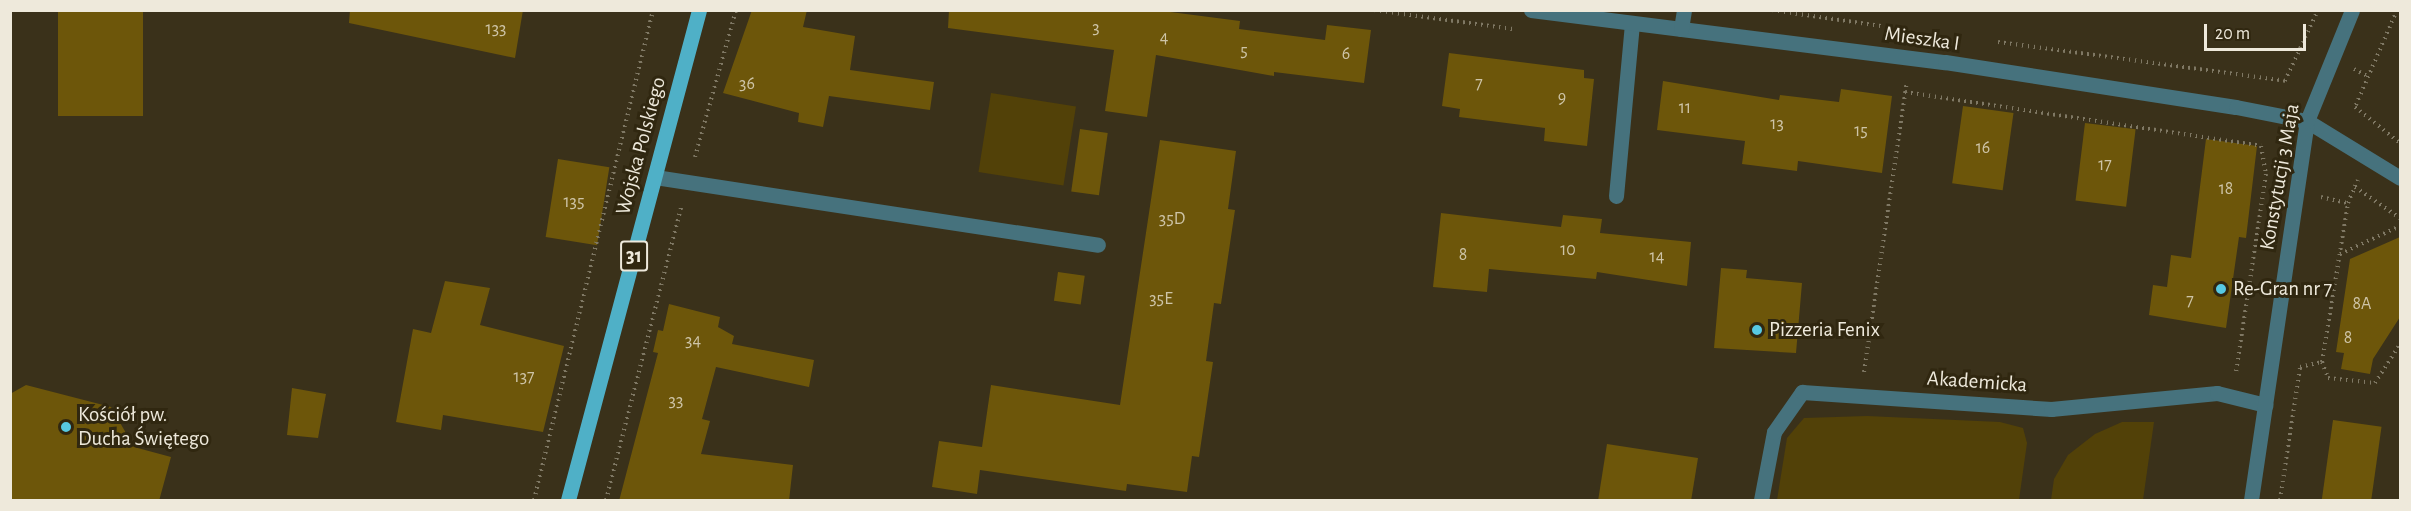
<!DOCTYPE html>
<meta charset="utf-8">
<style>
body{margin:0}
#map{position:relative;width:2411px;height:511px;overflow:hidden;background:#3a311a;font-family:"Alegreya Sans",sans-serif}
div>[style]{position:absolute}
.green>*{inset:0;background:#524108;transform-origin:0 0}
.building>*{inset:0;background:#6d560a;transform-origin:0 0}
.path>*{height:4px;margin-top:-2px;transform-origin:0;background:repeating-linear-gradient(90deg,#7f7864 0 1.5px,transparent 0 6px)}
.lane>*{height:15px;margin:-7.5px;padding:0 7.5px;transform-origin:7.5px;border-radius:7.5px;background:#46727d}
.street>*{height:15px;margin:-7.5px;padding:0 7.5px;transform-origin:7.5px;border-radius:7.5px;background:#46727d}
.primary>*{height:15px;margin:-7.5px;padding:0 7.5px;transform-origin:7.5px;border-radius:7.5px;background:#4fb0c7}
.dots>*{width:16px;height:16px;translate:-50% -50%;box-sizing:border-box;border:3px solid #302710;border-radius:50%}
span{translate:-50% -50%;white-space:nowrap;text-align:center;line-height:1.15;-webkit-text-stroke:6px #302710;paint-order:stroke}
.number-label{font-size:18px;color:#cec4a7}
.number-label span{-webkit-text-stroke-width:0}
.shield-label span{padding:2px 4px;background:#302710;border:2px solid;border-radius:4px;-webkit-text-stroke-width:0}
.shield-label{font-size:20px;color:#eee9db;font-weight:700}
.street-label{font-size:21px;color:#eee9db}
.poi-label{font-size:21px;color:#eee9db}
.left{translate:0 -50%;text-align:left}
.frame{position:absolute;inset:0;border:12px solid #eee9db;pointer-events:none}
.scale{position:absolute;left:2204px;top:24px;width:102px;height:27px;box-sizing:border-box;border:3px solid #eee9db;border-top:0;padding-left:8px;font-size:18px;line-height:21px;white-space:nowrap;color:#eee9db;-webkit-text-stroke:4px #302710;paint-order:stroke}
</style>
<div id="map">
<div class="green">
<div style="left:991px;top:93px;width:86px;height:80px;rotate:9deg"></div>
<div style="clip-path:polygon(1867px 416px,2000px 422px,2023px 428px,2027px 443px,2019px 500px,1777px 500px,1787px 438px,1804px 418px)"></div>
<div style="clip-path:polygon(2122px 422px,2154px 422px,2143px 500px,2051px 500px,2054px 479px,2068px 455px,2095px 434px)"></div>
</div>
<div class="building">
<div style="left:58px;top:10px;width:85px;height:106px"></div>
<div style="clip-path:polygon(350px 10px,523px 10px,515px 58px,349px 23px)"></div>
<div style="clip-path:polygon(752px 10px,807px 10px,803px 27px,855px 36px,850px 70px,934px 82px,930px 110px,829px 96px,823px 127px,798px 122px,799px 113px,723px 93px)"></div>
<div style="clip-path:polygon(949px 10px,1155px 10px,1240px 21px,1239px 29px,1325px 40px,1327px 25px,1371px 30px,1364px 83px,1274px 72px,1274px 76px,1156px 55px,1147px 117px,1105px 111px,1114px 50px,948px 28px)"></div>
<div style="clip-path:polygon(1449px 53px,1584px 70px,1584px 78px,1594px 79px,1587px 146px,1544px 141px,1545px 128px,1459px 117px,1460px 109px,1442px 106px)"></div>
<div style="clip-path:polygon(1663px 81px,1779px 100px,1780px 95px,1839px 102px,1841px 89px,1892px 96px,1882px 173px,1798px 161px,1797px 171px,1742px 164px,1745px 141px,1657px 130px)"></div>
<div style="left:1963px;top:106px;width:51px;height:78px;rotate:8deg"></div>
<div style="left:2085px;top:123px;width:51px;height:78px;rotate:7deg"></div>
<div style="left:1080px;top:129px;width:28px;height:63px;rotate:8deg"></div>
<div style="clip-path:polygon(2206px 139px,2257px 146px,2246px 238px,2239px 237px,2226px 328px,2149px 315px,2153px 285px,2167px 287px,2171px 255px,2191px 258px)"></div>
<div style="clip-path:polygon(1160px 140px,1236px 151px,1228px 209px,1235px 210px,1221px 304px,1214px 303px,1206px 361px,1213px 362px,1199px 457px,1192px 456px,1187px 492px,1127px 484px,1126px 491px,980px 470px,977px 494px,932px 487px,939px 441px,982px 447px,991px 385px,1120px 405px)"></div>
<div style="left:558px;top:159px;width:52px;height:79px;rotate:9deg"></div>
<div style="clip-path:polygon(1441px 213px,1561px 227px,1563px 215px,1602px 219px,1600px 233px,1691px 242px,1687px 286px,1597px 272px,1596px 279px,1489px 269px,1487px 292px,1433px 287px)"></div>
<div style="clip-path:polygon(2400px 237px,2400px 317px,2373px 359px,2370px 374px,2341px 369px,2344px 353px,2336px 352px,2350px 259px)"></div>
<div style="clip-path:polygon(1721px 268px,1747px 270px,1746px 278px,1802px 283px,1796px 353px,1714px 348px)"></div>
<div style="left:1058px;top:272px;width:27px;height:29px;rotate:8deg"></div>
<div style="clip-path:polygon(445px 281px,490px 288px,480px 325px,564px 346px,543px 432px,443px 415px,441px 430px,396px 422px,413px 329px,431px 333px)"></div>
<div style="clip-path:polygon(669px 304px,720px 317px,718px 327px,734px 336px,732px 344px,814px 360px,809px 387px,716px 367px,702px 419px,710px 421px,701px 454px,793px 465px,789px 501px,619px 501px,658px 353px,653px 352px,658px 330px,663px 331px)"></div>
<div style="clip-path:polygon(26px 385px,111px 407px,134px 447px,171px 457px,159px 501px,10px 501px,10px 394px)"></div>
<div style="clip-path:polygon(292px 388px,326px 394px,318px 438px,287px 435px)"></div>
<div style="left:2333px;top:420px;width:49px;height:82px;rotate:8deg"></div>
<div style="clip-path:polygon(1607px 444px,1698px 458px,1691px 501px,1598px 501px)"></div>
</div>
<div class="path">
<div style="left:1374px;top:10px;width:140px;rotate:7.8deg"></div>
<div style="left:1772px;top:10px;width:110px;rotate:8.4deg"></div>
<div style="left:2397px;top:10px;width:106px;rotate:113.4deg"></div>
<div style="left:2355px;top:107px;width:58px;rotate:38.7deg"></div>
<div style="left:1998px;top:42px;width:290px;rotate:7.7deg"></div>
<div style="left:2285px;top:81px;width:78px;rotate:-65.1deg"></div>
<div style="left:2354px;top:69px;width:15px;rotate:28deg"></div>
<div style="left:1905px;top:92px;width:360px;rotate:8.6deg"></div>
<div style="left:2261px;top:146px;width:28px;rotate:80deg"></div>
<div style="left:2266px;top:174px;width:201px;rotate:98.6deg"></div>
<div style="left:695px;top:157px;width:153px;rotate:-74.4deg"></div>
<div style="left:2355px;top:187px;width:55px;rotate:34.6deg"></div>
<div style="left:2321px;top:197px;width:28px;rotate:13deg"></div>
<div style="left:2340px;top:254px;width:66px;rotate:-25deg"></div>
<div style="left:2322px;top:362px;width:17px;rotate:69deg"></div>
<div style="left:2328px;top:378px;width:47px;rotate:6.1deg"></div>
<div style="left:2375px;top:383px;width:46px;rotate:-57.3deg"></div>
<div style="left:1864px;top:372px;width:293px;rotate:-81.6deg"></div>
<div style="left:534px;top:500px;width:504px;rotate:-76.35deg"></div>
<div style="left:606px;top:500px;width:305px;rotate:-75.6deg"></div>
<div style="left:2280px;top:500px;width:134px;rotate:-81.4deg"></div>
<div style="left:2300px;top:367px;width:23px;rotate:-13deg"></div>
<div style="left:2322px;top:362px;width:161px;rotate:-80.7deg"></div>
<div style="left:2348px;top:203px;width:25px;rotate:-67deg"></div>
</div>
<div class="lane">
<div style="left:655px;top:177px;width:448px;rotate:8.7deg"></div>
<div style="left:1616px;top:196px;width:173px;rotate:-84.7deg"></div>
</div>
<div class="street">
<div style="left:1531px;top:10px;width:417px;rotate:7.2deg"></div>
<div style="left:1945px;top:62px;width:294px;rotate:8.8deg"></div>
<div style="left:2236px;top:107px;width:72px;rotate:11.2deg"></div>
<div style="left:2307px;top:121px;width:109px;rotate:31.5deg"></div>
<div style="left:1681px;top:29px;width:19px;rotate:-81deg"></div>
<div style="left:1761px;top:500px;width:69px;rotate:-79.2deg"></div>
<div style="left:1774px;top:432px;width:49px;rotate:-55deg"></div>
<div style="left:1802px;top:392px;width:250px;rotate:3.9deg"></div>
<div style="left:2051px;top:409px;width:167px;rotate:-5.5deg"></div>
<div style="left:2217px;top:393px;width:50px;rotate:13.8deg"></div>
<div style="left:2251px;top:500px;width:383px;rotate:-81.6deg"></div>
<div style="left:2307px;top:121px;width:120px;rotate:-67.9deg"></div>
</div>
<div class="primary">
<div style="left:568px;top:500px;width:507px;rotate:-75.03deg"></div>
</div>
<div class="dots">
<div style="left:2221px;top:289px;background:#57c9e2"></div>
<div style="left:1757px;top:330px;background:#57c9e2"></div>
<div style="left:66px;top:427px;background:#57c9e2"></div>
</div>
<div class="number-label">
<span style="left:1096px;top:28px">3</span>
<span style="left:496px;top:29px">133</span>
<span style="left:1164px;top:38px">4</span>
<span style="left:1244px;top:51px">5</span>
<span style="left:1346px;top:54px">6</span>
<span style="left:747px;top:84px">36</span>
<span style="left:1479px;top:84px">7</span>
<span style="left:1562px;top:98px">9</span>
<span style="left:1685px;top:108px">11</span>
<span style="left:1777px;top:124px">13</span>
<span style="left:1861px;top:131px">15</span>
<span style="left:1983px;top:148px">16</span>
<span style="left:2105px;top:165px">17</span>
<span style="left:2226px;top:189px">18</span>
<span style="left:574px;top:202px">135</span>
<span style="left:1172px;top:219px">35D</span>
<span style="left:1568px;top:250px">10</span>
<span style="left:1463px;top:255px">8</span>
<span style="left:1657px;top:257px">14</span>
<span style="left:1161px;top:299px">35E</span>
<span style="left:2190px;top:301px">7</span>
<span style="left:2362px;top:304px">8A</span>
<span style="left:2348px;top:338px">8</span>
<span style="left:693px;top:341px">34</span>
<span style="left:524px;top:377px">137</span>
<span style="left:676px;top:401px">33</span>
</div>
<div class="shield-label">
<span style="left:634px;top:256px">31</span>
</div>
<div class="street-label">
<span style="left:1922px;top:39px;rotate:8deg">Mieszka I</span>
<span style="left:641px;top:146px;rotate:-75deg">Wojska Polskiego</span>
<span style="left:2280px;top:177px;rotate:-80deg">Konstytucji 3 Maja</span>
<span style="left:1977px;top:382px;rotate:4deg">Akademicka</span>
</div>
<div class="poi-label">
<span class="left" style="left:2233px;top:289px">Re-Gran nr 7</span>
<span class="left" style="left:1769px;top:330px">Pizzeria Fenix</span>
<span class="left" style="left:78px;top:427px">Kościół pw.<br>Ducha Świętego</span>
</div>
<div class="frame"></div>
<div class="scale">20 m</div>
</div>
